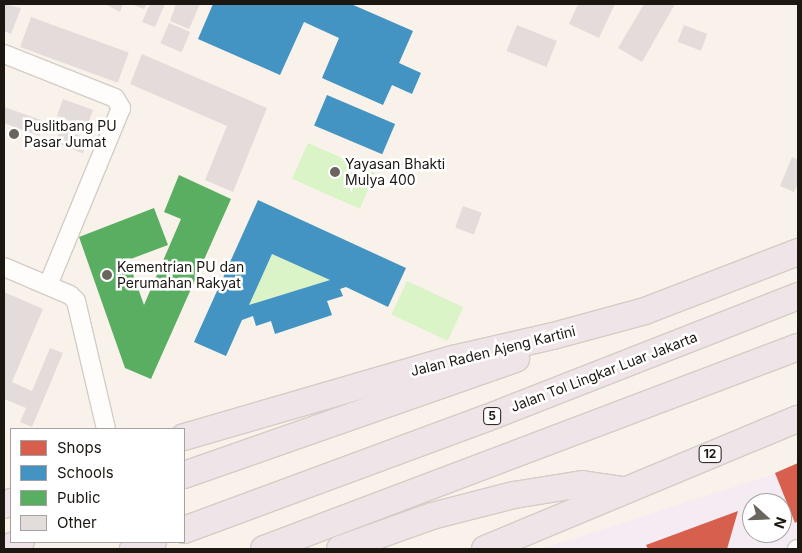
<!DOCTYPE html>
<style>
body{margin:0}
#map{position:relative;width:802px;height:553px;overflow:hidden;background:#f9f2ea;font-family:Inter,sans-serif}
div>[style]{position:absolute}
.commercial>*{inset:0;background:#f5ebf3}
.green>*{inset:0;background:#daf3c7;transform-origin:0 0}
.shops>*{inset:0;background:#d6604d}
.schools>*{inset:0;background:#4393c3;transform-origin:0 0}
.public>*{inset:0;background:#5aae61}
.building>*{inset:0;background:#e4dcda;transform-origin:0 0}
.roads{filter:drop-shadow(1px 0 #d3cdc6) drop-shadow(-1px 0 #d3cdc6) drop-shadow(0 1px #d3cdc6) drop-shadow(0 -1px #d3cdc6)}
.minor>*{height:18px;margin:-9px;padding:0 9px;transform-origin:9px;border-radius:9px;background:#fefdfc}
.highway>*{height:26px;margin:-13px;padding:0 13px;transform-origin:13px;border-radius:13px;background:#efe4e7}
.dots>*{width:14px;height:14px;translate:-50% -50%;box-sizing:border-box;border:2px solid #fff;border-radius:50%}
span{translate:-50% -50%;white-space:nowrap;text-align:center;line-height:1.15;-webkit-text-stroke:5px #fff;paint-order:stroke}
.shield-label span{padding:1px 4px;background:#fff;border:1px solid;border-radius:4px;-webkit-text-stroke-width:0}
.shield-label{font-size:12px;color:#1c1711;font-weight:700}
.poi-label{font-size:14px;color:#1c1711}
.left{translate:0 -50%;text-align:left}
.street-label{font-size:14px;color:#1c1711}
.frame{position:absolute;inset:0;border:5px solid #1c1711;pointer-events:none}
.legend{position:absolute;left:10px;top:428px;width:175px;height:115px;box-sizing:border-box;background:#fff;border:1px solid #a4a2a0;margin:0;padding:6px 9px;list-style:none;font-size:15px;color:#1c1711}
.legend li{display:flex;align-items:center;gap:10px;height:25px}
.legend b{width:25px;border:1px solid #a4a2a0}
.north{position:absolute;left:742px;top:493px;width:50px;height:50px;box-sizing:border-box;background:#fff;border:1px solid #a4a2a0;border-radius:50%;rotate:110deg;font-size:14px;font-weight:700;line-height:20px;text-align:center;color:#1c1711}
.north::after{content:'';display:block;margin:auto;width:18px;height:22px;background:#69645d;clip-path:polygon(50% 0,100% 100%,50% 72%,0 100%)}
</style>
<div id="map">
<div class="commercial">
<div style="clip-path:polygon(evenodd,798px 466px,797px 549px,542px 549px,798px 466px,752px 503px,782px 503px,782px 533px,752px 533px,752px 503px)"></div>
</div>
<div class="green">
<div style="left:308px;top:143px;width:74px;height:39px;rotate:24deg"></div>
<div style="clip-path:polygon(272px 254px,330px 280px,249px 305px)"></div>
<div style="left:407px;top:281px;width:62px;height:37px;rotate:25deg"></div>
</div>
<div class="shops">
<div style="clip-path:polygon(798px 463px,798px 521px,795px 523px,775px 473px)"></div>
<div style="clip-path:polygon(738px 511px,727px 549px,648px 549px,646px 545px)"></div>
</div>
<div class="schools">
<div style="clip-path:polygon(213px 4px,351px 4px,413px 31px,399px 63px,421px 73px,412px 94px,392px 85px,383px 105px,322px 78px,339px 38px,304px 22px,280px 75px,198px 39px)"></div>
<div style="left:327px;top:95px;width:74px;height:33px;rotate:23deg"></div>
<div style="clip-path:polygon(evenodd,258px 200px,406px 268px,388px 307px,346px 287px,340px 289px,343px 296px,327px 301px,332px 315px,275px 334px,271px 321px,256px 326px,253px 316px,242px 320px,226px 356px,194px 342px,258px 200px,272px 254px,330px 280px,249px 305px,272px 254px)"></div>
</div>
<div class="public">
<div style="clip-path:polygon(179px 175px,231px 199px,151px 379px,125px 368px,79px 237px,154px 208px,168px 245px,128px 260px,144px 305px,181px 219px,164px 212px)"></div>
</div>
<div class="building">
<div style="clip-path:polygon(4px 4px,21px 8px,11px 34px,4px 31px)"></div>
<div style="clip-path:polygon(105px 4px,123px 4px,120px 12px)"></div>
<div style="clip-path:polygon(131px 4px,147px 4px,144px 9px)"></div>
<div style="clip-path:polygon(150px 4px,165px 4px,155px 27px,142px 22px)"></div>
<div style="clip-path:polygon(176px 4px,200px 4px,189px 29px,170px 21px)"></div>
<div style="clip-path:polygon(578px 4px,615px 4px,599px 38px,569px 24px)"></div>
<div style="clip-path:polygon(644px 4px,675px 4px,642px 62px,618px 48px)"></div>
<div style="left:31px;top:17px;width:104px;height:32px;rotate:20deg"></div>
<div style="left:169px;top:23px;width:23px;height:22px;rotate:23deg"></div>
<div style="left:517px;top:25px;width:43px;height:28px;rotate:22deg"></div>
<div style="left:684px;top:25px;width:25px;height:18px;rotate:21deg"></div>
<div style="clip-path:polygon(142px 54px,267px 108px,233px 192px,205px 180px,227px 126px,130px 84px)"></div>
<div style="left:63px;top:99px;width:32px;height:18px;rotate:20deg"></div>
<div style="clip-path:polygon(4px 107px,44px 121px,39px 136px,4px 123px)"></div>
<div style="left:61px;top:128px;width:30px;height:15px;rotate:23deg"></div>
<div style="clip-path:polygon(792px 157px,798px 160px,798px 183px,794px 192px,780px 186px)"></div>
<div style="left:463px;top:206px;width:20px;height:23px;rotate:20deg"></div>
<div style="clip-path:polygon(4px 292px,43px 309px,12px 382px,32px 391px,50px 348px,63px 353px,32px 427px,20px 422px,26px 408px,4px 399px)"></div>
</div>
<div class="roads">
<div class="minor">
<div style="left:4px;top:54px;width:119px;rotate:21.6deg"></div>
<div style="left:115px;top:98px;width:12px;rotate:59deg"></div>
<div style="left:121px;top:108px;width:191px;rotate:112.4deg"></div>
<div style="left:4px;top:267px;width:72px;rotate:23deg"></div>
<div style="left:70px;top:295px;width:8px;rotate:45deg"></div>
<div style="left:76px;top:301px;width:131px;rotate:76.8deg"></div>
<div style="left:797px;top:549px;width:1px"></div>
</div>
<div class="highway">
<div style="left:184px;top:437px;width:280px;rotate:-16.2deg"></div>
<div style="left:453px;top:359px;width:103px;rotate:-13deg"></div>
<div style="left:553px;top:336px;width:95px;rotate:-15.2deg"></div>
<div style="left:645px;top:311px;width:164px;rotate:-21.1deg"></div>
<div style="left:184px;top:475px;width:352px;rotate:-19.3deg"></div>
<div style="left:4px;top:505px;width:8px;rotate:-23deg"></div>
<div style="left:184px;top:530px;width:323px;rotate:-20.3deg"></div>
<div style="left:487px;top:418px;width:334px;rotate:-21.4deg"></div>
<div style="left:4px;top:549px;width:18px;rotate:-22deg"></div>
<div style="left:133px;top:549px;width:21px;rotate:-19deg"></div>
<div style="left:264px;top:549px;width:571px;rotate:-20.72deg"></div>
<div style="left:340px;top:549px;width:98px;rotate:-19.7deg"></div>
<div style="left:432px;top:516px;width:85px;rotate:-14.4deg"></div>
<div style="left:514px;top:495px;width:69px;rotate:-9.2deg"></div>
<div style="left:582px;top:484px;width:40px;rotate:8.5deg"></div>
<div style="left:485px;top:549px;width:339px;rotate:-22.6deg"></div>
</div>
</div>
<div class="dots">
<div style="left:14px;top:134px;background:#69645d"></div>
<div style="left:335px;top:172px;background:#69645d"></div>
<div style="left:107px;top:275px;background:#69645d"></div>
</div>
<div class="shield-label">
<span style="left:492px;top:416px">5</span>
<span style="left:710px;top:454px">12</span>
</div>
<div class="poi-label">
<span class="left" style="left:24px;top:134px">Puslitbang PU<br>Pasar Jumat</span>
<span class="left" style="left:345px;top:172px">Yayasan Bhakti<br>Mulya 400</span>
<span class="left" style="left:117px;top:275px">Kementrian PU dan<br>Perumahan Rakyat</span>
</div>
<div class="street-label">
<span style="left:493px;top:351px;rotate:-14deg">Jalan Raden Ajeng Kartini</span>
<span style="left:604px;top:372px;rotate:-21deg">Jalan Tol Lingkar Luar Jakarta</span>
</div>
<div class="frame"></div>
<ul class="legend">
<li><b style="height:14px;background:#d6604d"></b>Shops</li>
<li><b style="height:14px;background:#4393c3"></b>Schools</li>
<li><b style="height:14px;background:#5aae61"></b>Public</li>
<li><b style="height:14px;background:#e4dcda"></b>Other</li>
</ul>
<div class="north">N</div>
</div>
